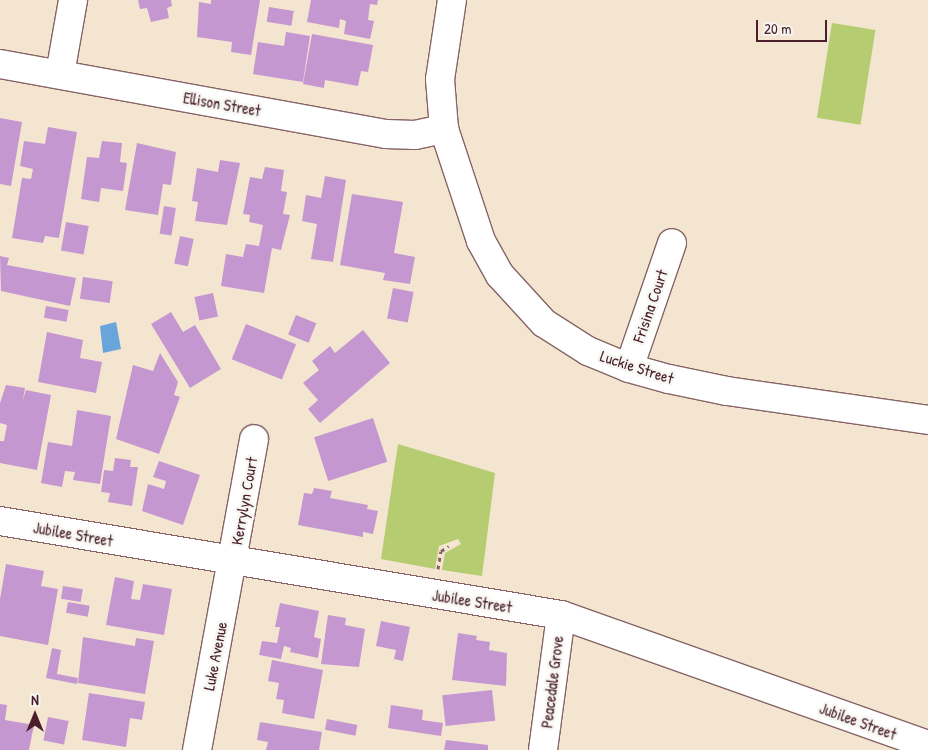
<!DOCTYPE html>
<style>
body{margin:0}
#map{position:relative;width:928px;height:750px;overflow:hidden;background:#f4e5d0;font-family:"Patrick Hand",sans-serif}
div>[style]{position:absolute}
.green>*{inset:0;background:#b5cc71;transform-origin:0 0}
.water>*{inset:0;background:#69a5da}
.building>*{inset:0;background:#c597d0;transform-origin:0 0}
.path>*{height:3px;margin-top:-1.5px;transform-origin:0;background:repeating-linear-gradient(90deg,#866465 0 4px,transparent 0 8px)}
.roads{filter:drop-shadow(1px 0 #866465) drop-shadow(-1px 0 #866465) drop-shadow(0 1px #866465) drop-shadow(0 -1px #866465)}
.minor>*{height:28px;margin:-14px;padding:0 14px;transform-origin:14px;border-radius:14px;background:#fff}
span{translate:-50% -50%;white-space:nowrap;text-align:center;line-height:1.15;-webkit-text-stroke:5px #f6f6f2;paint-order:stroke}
.street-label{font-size:16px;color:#4a1f2b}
.north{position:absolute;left:10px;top:690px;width:50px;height:50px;-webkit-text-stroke:4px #f6f6f2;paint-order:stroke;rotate:0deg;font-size:14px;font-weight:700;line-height:20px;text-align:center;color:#4a1f2b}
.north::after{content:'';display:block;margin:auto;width:18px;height:22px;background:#4a1f2b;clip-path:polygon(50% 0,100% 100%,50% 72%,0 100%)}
.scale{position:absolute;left:756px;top:20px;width:71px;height:22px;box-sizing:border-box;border:2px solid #4a1f2b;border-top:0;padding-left:6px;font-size:15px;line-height:18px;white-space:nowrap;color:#4a1f2b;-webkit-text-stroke:4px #f6f6f2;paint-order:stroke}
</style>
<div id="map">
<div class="green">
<div style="left:832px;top:23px;width:44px;height:96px;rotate:9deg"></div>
<div style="clip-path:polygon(398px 444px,495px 473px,482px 576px,442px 570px,445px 553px,461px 544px,458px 539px,439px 546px,435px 569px,381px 559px)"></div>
</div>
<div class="water">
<div style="clip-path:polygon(116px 322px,121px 349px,103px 353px,100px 326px)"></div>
</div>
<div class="building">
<div style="clip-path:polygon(138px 0,171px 0,172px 6px,167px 8px,169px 18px,151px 22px,147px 8px,140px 9px)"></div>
<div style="clip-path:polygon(211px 0,260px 0,251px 55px,231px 52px,232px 42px,197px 37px,199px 2px,211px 4px)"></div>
<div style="clip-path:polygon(311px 0,378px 0,377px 5px,370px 4px,368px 20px,374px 21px,370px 39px,344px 34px,346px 21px,340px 19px,339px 28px,307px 22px)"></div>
<div style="left:269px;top:7px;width:25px;height:15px;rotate:9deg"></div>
<div style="clip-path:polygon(286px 32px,310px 36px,303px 82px,253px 74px,258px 42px,284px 46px)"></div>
<div style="clip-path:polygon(312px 34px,373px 45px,368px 72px,361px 71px,358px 86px,325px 80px,324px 88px,303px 84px)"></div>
<div style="clip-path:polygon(0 118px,22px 122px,11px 186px,0 184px)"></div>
<div style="clip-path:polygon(48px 127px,77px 132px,59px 238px,45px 236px,43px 243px,12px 238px,22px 178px,31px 179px,33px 169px,20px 166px,24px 141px,45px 144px)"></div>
<div style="clip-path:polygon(102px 141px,122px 143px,120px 162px,127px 163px,123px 191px,101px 188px,99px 202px,81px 199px,87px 157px,99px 158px)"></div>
<div style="clip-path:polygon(137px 143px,176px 152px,171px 185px,163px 184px,158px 215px,125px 210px)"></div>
<div style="clip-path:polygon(220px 160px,240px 163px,227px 225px,195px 221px,198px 202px,192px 201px,197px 168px,218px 172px)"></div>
<div style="clip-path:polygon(265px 167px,284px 170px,281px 191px,287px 192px,283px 214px,290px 215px,281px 250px,272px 248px,264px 293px,221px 286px,226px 254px,243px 257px,246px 244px,259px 246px,263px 225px,249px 222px,250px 215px,243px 214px,250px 177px,262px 179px)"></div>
<div style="clip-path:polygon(325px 176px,346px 180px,333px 262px,311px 259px,317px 224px,302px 221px,306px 195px,321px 198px)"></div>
<div style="clip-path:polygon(352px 194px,403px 202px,394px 253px,415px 257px,410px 284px,383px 280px,385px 273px,340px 265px)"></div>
<div style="left:164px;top:206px;width:12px;height:28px;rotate:9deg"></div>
<div style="left:66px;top:222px;width:23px;height:29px;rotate:10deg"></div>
<div style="left:180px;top:236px;width:14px;height:28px;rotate:12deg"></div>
<div style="clip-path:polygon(0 256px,9px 258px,7px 265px,76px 278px,70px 306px,1px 291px)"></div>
<div style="left:83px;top:277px;width:30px;height:22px;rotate:8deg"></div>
<div style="left:393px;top:288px;width:21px;height:31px;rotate:11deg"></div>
<div style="left:213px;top:293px;width:24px;height:19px;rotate:78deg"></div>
<div style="left:46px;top:306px;width:23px;height:12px;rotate:10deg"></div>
<div style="clip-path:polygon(171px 312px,183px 332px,195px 325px,221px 369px,190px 388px,151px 324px)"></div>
<div style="left:296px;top:315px;width:22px;height:21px;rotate:22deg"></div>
<div style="left:246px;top:324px;width:54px;height:38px;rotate:22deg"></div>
<div style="clip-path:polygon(363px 330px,390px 363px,320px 423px,308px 409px,318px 400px,303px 383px,319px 370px,312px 361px,330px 346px,335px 353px)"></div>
<div style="clip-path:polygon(47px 332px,83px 340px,80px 358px,102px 362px,96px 393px,38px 382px)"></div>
<div style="clip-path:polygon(160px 353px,178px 382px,174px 395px,180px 397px,159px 454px,116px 439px,133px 365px,153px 371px)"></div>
<div style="clip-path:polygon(6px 385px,25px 388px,23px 400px,26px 390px,51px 395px,37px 470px,0 463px,0 441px,4px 441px,7px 425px,0 423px,0 403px)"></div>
<div style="clip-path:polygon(77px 410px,111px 416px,100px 484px,73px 480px,75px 472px,65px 471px,62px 487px,41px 483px,48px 442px,72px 446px)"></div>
<div style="left:373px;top:418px;width:46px;height:62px;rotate:72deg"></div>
<div style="clip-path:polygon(115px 458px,131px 460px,130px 467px,138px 467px,132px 506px,108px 502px,110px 493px,101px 492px,104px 470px,113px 471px)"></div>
<div style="clip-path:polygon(159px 461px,200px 475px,183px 525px,142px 511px,148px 484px,164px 489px,166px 481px,153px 477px)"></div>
<div style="clip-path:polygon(314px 488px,332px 491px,330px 498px,368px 505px,367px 509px,378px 511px,373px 534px,363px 532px,363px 537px,298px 525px,304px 493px,312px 494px)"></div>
<div style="clip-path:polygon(6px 564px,44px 571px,41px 586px,58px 589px,48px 645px,0 636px,0 599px)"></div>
<div style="clip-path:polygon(115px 577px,134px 581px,131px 599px,140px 600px,143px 584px,172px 589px,164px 635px,106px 625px)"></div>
<div style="left:63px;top:586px;width:20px;height:13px;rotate:9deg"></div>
<div style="left:68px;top:602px;width:22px;height:11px;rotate:10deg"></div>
<div style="clip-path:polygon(280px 603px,319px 611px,314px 637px,321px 639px,318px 658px,290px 652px,291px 648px,284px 646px,281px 659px,259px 655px,262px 641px,277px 643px,280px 627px,275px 627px)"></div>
<div style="clip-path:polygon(328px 615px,346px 618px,345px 625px,365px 629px,359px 667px,321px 664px)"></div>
<div style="clip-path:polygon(381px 621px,410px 627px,403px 661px,394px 659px,396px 650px,376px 646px)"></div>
<div style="clip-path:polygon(458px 633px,477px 636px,476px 640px,490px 642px,489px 650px,507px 653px,506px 686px,452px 680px)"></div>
<div style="clip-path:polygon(83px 637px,135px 646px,136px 638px,154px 641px,145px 694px,78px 683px)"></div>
<div style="clip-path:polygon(52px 648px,61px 650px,57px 674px,78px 678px,77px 684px,46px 678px)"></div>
<div style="clip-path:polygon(272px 660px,323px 670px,314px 719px,282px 713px,284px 700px,276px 699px,279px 683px,268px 681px)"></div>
<div style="left:492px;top:690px;width:31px;height:50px;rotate:84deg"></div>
<div style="clip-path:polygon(89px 693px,145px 702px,142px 720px,130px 718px,126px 747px,82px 740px)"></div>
<div style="clip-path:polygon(0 704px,7px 705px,5px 720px,34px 725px,29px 750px,0 750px)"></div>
<div style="clip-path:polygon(391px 705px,423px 710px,422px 720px,443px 723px,441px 736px,388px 728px)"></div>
<div style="left:48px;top:717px;width:21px;height:24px;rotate:11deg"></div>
<div style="left:327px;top:719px;width:31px;height:11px;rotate:11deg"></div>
<div style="clip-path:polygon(260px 722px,322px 732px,319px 750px,266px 750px,268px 742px,257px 740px)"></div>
<div style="clip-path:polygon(446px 740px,488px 745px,488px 750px,444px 750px)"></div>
</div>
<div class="path">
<div style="left:438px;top:569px;width:18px;rotate:-81deg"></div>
<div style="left:441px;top:551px;width:9px;rotate:-32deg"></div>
</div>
<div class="roads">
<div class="minor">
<div style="left:452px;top:0;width:80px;rotate:98.6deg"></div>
<div style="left:440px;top:79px;width:50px;rotate:85.4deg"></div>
<div style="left:444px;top:129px;width:118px;rotate:71.7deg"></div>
<div style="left:481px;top:241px;width:39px;rotate:61deg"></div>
<div style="left:500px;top:275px;width:65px;rotate:47.5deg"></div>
<div style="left:544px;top:323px;width:52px;rotate:32.5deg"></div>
<div style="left:588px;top:351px;width:44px;rotate:22.5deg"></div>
<div style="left:629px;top:368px;width:41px;rotate:15.4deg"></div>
<div style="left:669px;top:379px;width:59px;rotate:11.7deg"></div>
<div style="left:727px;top:391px;width:203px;rotate:8.2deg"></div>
<div style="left:0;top:64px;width:392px;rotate:10.3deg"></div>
<div style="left:386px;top:134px;width:29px;rotate:2deg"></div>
<div style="left:415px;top:135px;width:30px;rotate:-12deg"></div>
<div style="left:60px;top:74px;width:75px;rotate:-80deg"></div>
<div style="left:629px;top:368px;width:132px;rotate:-71deg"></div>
<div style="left:0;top:521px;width:569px;rotate:9.51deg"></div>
<div style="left:561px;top:615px;width:389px;rotate:19.5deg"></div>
<div style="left:197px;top:750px;width:316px;rotate:-79.6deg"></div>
<div style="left:543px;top:750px;width:136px;rotate:-82.4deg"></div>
</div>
</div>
<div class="street-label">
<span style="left:222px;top:104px;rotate:10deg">Ellison Street</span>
<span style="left:650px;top:306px;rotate:-71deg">Frisina Court</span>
<span style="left:637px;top:367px;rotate:18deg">Luckie Street</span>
<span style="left:244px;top:501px;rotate:-80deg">Kerrylyn Court</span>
<span style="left:73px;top:534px;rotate:10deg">Jubilee Street</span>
<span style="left:472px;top:601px;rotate:9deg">Jubilee Street</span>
<span style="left:215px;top:656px;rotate:-79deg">Luke Avenue</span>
<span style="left:552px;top:682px;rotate:-83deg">Peacedale Grove</span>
<span style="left:858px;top:721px;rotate:20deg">Jubilee Street</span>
</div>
<div class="north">N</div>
<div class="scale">20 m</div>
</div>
